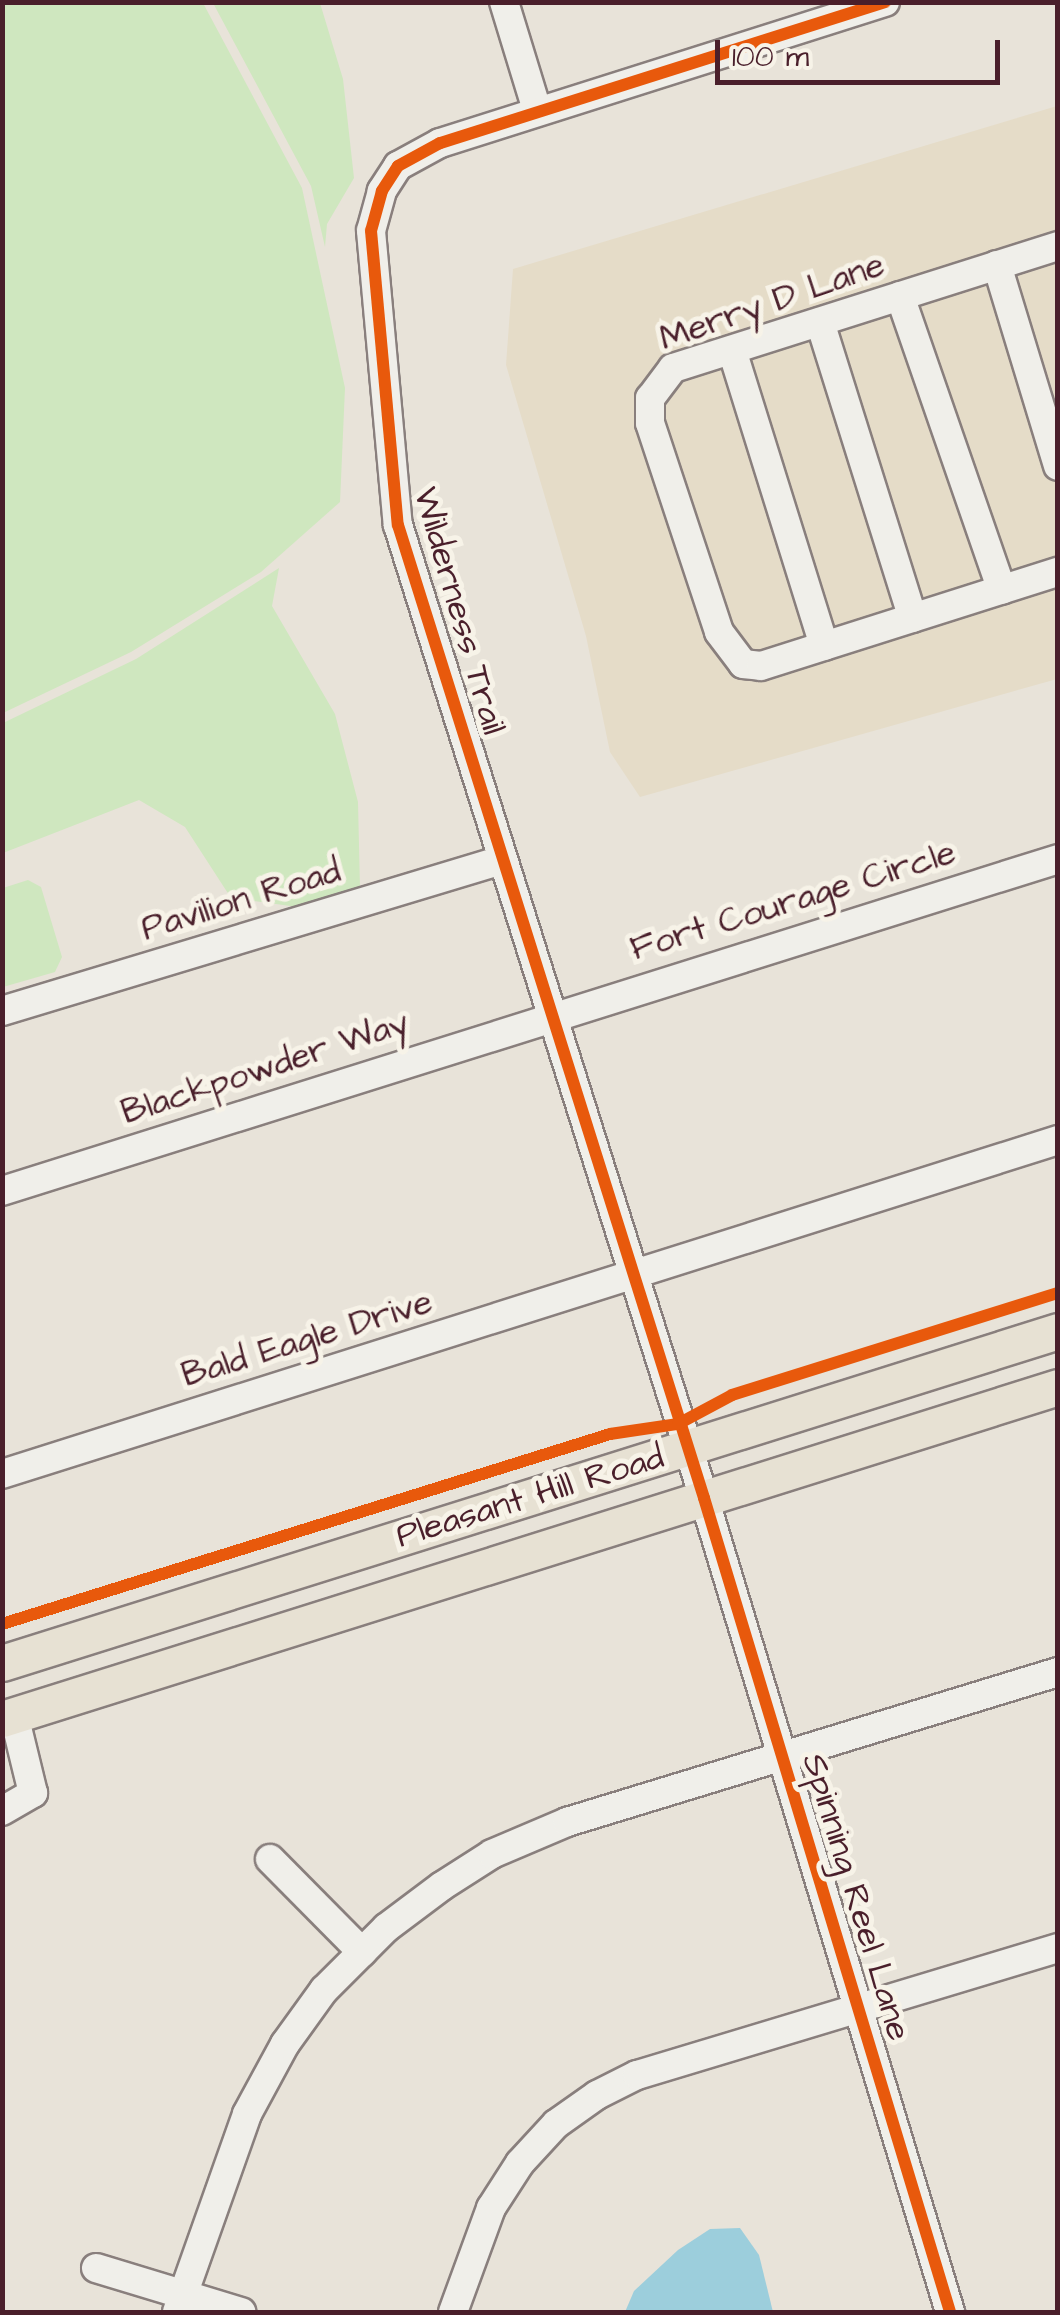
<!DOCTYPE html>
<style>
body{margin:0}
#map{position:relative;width:1060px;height:2315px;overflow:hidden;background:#e8e3d9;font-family:"Architects Daughter",sans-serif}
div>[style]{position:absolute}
.built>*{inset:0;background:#e5dcc8}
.green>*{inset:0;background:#cfe7bf}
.water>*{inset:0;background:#9ccedc}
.roads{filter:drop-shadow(2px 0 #897f7d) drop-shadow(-2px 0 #897f7d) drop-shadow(0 2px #897f7d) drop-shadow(0 -2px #897f7d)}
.minor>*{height:28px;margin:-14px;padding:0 14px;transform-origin:14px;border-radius:14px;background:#f0efea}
.major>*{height:35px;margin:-17.5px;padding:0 17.5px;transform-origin:17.5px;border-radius:17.5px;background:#e7e1d3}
.cycleway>*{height:12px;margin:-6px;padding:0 6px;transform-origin:6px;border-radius:6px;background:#e8590c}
span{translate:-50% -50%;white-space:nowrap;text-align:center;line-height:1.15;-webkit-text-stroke:10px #f7f3e8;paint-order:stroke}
.street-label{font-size:35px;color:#4a1f2b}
.frame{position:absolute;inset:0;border:5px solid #4a1f2b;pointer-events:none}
.scale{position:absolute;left:715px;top:40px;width:285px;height:45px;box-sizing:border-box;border:5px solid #4a1f2b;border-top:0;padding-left:12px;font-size:30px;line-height:35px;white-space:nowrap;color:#4a1f2b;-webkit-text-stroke:8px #f7f3e8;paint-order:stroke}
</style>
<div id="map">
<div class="built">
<div style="clip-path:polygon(1057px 106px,1057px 235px,665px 362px,640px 395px,708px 636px,735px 671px,1057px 583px,1057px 679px,640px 797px,610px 752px,586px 636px,506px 365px,513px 269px)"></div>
<div style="clip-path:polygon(1057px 256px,1057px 562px,760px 656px,738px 645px,661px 421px,661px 400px,678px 377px)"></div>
</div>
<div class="green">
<div style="clip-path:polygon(3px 2px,203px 3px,302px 188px,345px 388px,340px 502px,261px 572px,131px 652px,3px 713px)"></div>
<div style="clip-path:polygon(213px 3px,320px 3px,343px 79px,354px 178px,327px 224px,325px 247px,311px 186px)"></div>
<div style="clip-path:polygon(279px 568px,272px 606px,335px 714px,358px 802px,360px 888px,305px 908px,231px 898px,185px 827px,139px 800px,3px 853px,3px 723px,136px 659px)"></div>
<div style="clip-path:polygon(28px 880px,41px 887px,62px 957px,55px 972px,3px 987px,3px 888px)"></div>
</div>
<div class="water">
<div style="clip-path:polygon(740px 2228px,759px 2255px,773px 2312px,625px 2312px,634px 2291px,678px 2250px,710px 2229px)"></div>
</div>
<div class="roads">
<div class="minor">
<div style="left:504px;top:2px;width:113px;rotate:73deg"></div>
<div style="left:885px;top:2px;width:467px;rotate:162.4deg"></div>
<div style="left:440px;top:143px;width:48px;rotate:151.3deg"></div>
<div style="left:398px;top:166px;width:30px;rotate:123deg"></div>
<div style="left:382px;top:191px;width:41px;rotate:105.4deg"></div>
<div style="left:371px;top:231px;width:295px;rotate:84.8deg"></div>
<div style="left:398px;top:525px;width:1020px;rotate:72.54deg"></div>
<div style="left:704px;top:1498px;width:850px;rotate:73.18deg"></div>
<div style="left:1058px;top:246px;width:404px;rotate:162.4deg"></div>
<div style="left:673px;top:368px;width:38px;rotate:127deg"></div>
<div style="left:650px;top:398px;width:25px;rotate:90deg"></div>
<div style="left:650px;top:423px;width:220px;rotate:71.7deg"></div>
<div style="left:719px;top:632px;width:40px;rotate:53deg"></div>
<div style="left:743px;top:664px;width:18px;rotate:6deg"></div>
<div style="left:761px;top:666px;width:312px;rotate:-17.6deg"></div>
<div style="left:997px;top:265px;width:210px;rotate:73.1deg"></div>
<div style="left:900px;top:296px;width:311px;rotate:70.9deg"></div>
<div style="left:820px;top:322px;width:310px;rotate:72.6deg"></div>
<div style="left:732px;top:350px;width:310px;rotate:72.7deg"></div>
<div style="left:2px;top:1011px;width:522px;rotate:-16.8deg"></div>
<div style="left:2px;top:1191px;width:1107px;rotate:-17.45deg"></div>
<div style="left:2px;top:1474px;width:1108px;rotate:-17.55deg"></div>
<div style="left:2px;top:1811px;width:36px;rotate:-30deg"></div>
<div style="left:33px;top:1793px;width:80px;rotate:-103.7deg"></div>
<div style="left:270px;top:1859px;width:131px;rotate:45.3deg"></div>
<div style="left:96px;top:2268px;width:152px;rotate:16.9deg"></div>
<div style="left:177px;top:2312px;width:210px;rotate:-70.5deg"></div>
<div style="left:247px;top:2114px;width:80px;rotate:-61.5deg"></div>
<div style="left:285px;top:2044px;width:67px;rotate:-54.2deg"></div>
<div style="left:324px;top:1990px;width:88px;rotate:-45deg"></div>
<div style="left:386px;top:1928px;width:70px;rotate:-36.9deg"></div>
<div style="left:442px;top:1886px;width:59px;rotate:-32.6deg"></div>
<div style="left:492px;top:1854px;width:82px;rotate:-23.1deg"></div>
<div style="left:567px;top:1822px;width:513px;rotate:-16.99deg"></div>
<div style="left:453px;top:2312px;width:111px;rotate:-69.9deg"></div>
<div style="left:491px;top:2208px;width:54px;rotate:-57.2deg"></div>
<div style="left:520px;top:2163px;width:53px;rotate:-47.3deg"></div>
<div style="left:556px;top:2124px;width:50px;rotate:-35.3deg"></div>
<div style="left:597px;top:2095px;width:45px;rotate:-26.6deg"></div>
<div style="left:637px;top:2075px;width:440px;rotate:-16.8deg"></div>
</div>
<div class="major">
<div style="left:2px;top:1663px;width:1107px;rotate:-17.45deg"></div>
<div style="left:2px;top:1719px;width:1107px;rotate:-17.45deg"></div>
</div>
</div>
<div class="cycleway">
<div style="left:885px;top:2px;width:467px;rotate:162.4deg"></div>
<div style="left:440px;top:143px;width:48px;rotate:151.3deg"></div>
<div style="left:398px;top:166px;width:30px;rotate:123deg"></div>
<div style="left:382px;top:191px;width:41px;rotate:105.4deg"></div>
<div style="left:371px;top:231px;width:295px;rotate:84.8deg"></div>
<div style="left:398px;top:525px;width:1020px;rotate:72.54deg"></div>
<div style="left:704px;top:1498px;width:850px;rotate:73.18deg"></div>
<div style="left:2px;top:1624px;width:637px;rotate:-17.35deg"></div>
<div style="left:610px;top:1434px;width:69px;rotate:-8.4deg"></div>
<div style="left:678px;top:1424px;width:61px;rotate:-28.2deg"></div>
<div style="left:732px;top:1395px;width:342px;rotate:-17.4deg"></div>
</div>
<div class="street-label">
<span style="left:772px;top:302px;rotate:-19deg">Merry D Lane</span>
<span style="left:459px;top:611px;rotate:74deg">Wilderness Trail</span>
<span style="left:241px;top:900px;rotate:-17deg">Pavilion Road</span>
<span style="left:793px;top:901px;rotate:-17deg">Fort Courage Circle</span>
<span style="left:265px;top:1068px;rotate:-18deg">Blackpowder Way</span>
<span style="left:307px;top:1339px;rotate:-17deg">Bald Eagle Drive</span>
<span style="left:530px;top:1497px;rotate:-17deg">Pleasant Hill Road</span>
<span style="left:856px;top:1897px;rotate:73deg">Spinning Reel Lane</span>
</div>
<div class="frame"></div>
<div class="scale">100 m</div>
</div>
